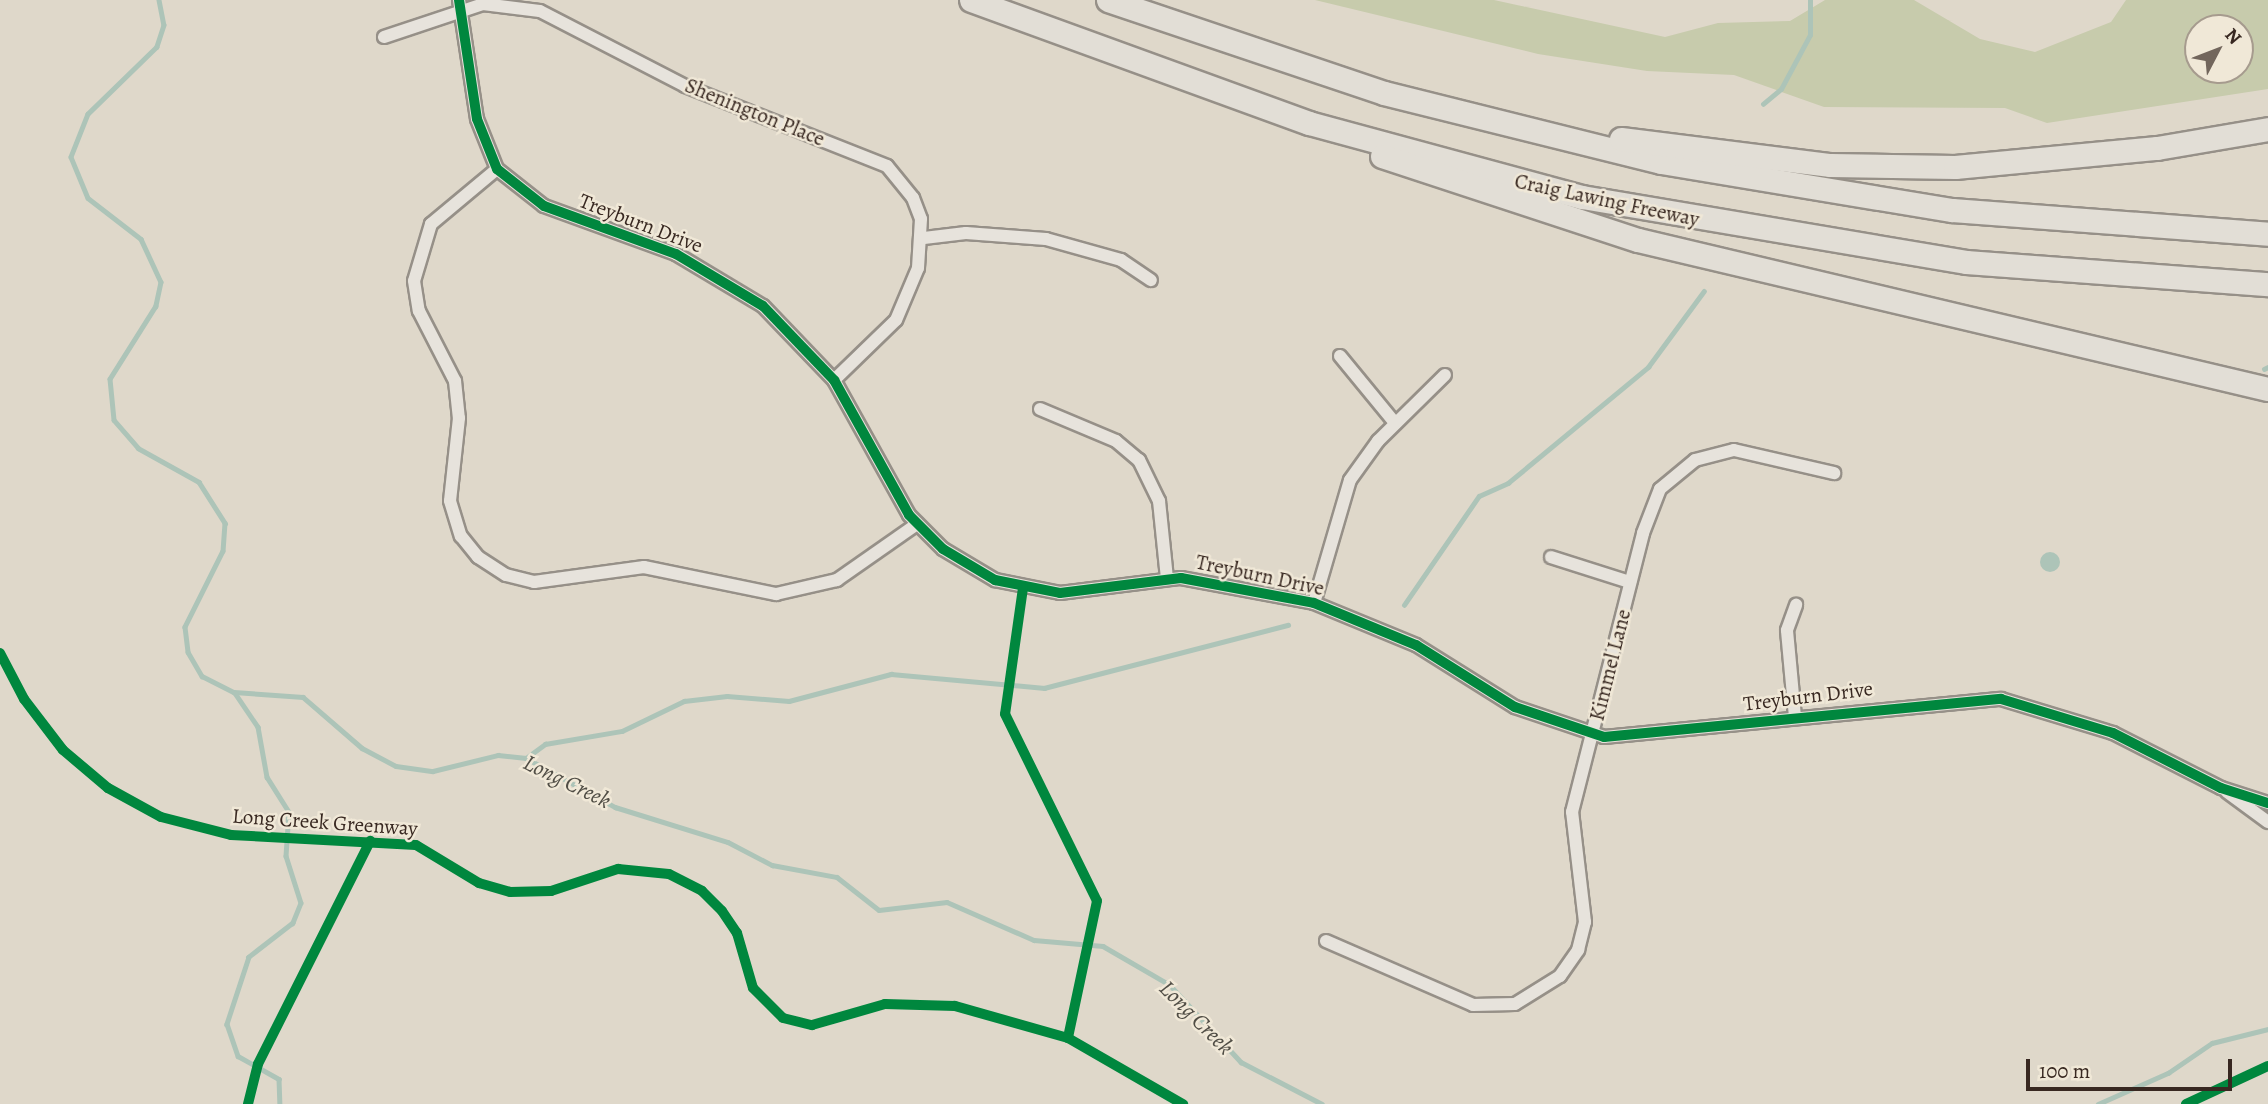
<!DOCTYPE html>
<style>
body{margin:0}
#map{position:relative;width:2268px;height:1104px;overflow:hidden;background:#dfd8ca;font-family:Alegreya,serif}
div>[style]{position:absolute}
.green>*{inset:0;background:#c7cbac}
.water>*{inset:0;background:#adc4b8}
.round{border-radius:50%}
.stream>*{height:4.5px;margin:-2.25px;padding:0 2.25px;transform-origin:2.25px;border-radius:2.25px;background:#adc4b8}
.roads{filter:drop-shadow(2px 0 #969088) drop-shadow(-2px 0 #969088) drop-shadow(0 2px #969088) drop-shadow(0 -2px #969088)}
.minor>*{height:12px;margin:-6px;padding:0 6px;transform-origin:6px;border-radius:6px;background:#e7e3dc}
.motorway>*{height:23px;margin:-11.5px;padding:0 11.5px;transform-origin:11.5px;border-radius:11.5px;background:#e2ded6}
.cycleway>*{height:10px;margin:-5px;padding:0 5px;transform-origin:5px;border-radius:5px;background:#00873e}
span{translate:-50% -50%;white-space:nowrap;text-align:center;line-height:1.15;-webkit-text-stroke:5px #f0e8d7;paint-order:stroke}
.street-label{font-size:21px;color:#382821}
.water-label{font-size:23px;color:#504d45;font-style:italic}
.north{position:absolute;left:2184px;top:14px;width:70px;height:70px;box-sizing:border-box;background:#f0e8d7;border:2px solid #a69b8e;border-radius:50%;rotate:48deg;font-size:19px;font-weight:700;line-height:28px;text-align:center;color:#382821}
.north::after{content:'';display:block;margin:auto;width:24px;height:32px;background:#72665c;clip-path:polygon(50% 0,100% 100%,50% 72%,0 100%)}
.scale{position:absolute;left:2026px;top:1059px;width:206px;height:32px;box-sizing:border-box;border:4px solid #382821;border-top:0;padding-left:9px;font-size:21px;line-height:24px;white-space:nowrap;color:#382821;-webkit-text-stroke:5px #f0e8d7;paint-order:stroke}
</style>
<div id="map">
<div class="green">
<div style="clip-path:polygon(evenodd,1315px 0,1494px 0,1665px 37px,1718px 23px,1790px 21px,1825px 0,1914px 0,1980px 39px,2035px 52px,2111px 22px,2126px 0,2268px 0,2268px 89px,2047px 123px,2005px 108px,1824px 107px,1734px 75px,1647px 71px,1538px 54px,1315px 0,2198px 28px,2240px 28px,2240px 70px,2198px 70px,2198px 28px)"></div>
</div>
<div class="water">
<div class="round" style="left:2040px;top:552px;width:20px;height:20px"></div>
</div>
<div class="stream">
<div style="left:159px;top:0;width:25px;rotate:79deg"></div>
<div style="left:164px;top:25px;width:23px;rotate:108deg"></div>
<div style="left:157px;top:47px;width:96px;rotate:135.8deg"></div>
<div style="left:88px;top:114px;width:46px;rotate:111.6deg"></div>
<div style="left:71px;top:157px;width:44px;rotate:67.5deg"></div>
<div style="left:88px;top:198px;width:67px;rotate:37.7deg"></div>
<div style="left:141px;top:239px;width:47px;rotate:65.1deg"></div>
<div style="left:161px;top:282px;width:25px;rotate:102deg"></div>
<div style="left:156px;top:306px;width:86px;rotate:122.2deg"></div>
<div style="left:110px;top:379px;width:41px;rotate:84.4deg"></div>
<div style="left:114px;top:420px;width:37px;rotate:49deg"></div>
<div style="left:138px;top:448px;width:70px;rotate:29.1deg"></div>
<div style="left:199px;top:482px;width:49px;rotate:57.6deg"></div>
<div style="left:225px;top:523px;width:28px;rotate:94deg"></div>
<div style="left:223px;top:551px;width:85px;rotate:116.6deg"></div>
<div style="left:185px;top:627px;width:25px;rotate:83deg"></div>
<div style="left:188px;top:652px;width:28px;rotate:60deg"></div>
<div style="left:202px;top:676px;width:36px;rotate:27deg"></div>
<div style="left:234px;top:692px;width:69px;rotate:4.1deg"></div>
<div style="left:303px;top:697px;width:78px;rotate:40.8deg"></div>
<div style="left:362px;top:748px;width:38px;rotate:28deg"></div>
<div style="left:396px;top:766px;width:37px;rotate:8deg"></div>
<div style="left:433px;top:771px;width:67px;rotate:-13.8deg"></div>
<div style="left:498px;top:755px;width:28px;rotate:6deg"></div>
<div style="left:526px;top:758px;width:102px;rotate:28.8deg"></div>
<div style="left:615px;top:807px;width:118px;rotate:17.2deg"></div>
<div style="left:728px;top:842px;width:50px;rotate:27.6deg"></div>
<div style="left:772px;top:865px;width:66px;rotate:10.5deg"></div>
<div style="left:837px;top:877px;width:53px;rotate:38.2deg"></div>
<div style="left:879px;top:910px;width:68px;rotate:-6.7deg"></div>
<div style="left:947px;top:902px;width:95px;rotate:23.6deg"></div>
<div style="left:1034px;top:940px;width:69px;rotate:5deg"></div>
<div style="left:1103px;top:946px;width:78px;rotate:30.2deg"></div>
<div style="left:1170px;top:985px;width:105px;rotate:47.3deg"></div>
<div style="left:1241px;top:1062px;width:91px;rotate:27.4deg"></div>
<div style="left:1763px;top:104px;width:23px;rotate:-40deg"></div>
<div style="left:1781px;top:89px;width:61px;rotate:-61.8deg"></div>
<div style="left:1810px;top:35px;width:35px;rotate:-90deg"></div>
<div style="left:2264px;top:369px;width:4px;rotate:-27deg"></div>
<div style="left:1404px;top:605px;width:132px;rotate:-55.5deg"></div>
<div style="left:1479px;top:496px;width:32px;rotate:-24deg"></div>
<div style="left:1508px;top:483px;width:182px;rotate:-39.6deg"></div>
<div style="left:1648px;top:367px;width:94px;rotate:-53.6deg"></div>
<div style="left:235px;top:693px;width:41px;rotate:55.9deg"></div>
<div style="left:258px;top:727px;width:51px;rotate:79.8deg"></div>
<div style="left:267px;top:777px;width:41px;rotate:57.8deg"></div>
<div style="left:289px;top:812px;width:44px;rotate:93.9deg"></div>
<div style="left:286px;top:856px;width:49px;rotate:72.3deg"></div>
<div style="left:301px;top:903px;width:22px;rotate:112deg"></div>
<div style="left:293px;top:923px;width:56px;rotate:142.3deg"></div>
<div style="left:249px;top:957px;width:71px;rotate:108.2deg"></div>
<div style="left:227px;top:1024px;width:34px;rotate:71deg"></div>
<div style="left:238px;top:1056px;width:47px;rotate:29.3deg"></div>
<div style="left:279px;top:1079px;width:25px;rotate:88deg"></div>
<div style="left:526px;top:758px;width:24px;rotate:-36deg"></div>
<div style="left:545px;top:744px;width:78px;rotate:-9.6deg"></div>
<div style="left:622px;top:731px;width:69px;rotate:-25.8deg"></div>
<div style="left:684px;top:701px;width:43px;rotate:-6.6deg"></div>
<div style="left:727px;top:696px;width:62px;rotate:4.6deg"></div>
<div style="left:789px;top:701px;width:106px;rotate:-14.8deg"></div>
<div style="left:891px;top:674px;width:154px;rotate:5.2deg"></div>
<div style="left:1044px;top:688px;width:252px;rotate:-14.5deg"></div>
<div style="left:2098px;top:1104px;width:77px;rotate:-23.9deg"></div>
<div style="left:2168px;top:1073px;width:53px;rotate:-34.3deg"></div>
<div style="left:2212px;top:1043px;width:58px;rotate:-14deg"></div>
</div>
<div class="roads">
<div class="minor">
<div style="left:459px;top:0;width:120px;rotate:81.4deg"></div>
<div style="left:477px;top:119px;width:54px;rotate:68.2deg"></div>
<div style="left:497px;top:169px;width:60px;rotate:38.2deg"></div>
<div style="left:544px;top:206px;width:140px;rotate:20deg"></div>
<div style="left:676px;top:254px;width:101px;rotate:30.9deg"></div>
<div style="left:763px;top:306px;width:103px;rotate:46.2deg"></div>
<div style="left:834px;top:380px;width:154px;rotate:60.9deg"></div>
<div style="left:909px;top:515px;width:48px;rotate:45deg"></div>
<div style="left:943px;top:549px;width:61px;rotate:30.8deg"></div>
<div style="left:995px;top:580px;width:66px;rotate:11.3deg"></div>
<div style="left:1060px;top:593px;width:122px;rotate:-7.1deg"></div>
<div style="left:1181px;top:578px;width:135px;rotate:10.6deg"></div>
<div style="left:1314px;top:603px;width:110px;rotate:22.4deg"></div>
<div style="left:1416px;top:645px;width:117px;rotate:32.1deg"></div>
<div style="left:1515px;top:707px;width:94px;rotate:18.6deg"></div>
<div style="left:1604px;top:737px;width:399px;rotate:-5.5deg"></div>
<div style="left:2001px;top:699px;width:117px;rotate:16.9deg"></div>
<div style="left:2113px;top:733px;width:121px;rotate:27deg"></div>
<div style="left:2221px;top:788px;width:49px;rotate:17.7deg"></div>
<div style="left:384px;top:37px;width:104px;rotate:-18.4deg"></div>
<div style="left:483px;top:4px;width:57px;rotate:7deg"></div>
<div style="left:540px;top:11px;width:163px;rotate:27.3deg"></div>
<div style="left:685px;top:86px;width:217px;rotate:21.6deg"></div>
<div style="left:887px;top:166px;width:41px;rotate:50.9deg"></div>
<div style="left:913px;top:198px;width:22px;rotate:69deg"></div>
<div style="left:921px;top:219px;width:49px;rotate:93.5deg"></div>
<div style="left:918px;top:268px;width:56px;rotate:112.9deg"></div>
<div style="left:896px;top:320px;width:86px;rotate:135.9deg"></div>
<div style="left:497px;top:169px;width:86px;rotate:140.2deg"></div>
<div style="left:431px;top:224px;width:59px;rotate:106.6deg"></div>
<div style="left:414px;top:281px;width:30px;rotate:81deg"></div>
<div style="left:419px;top:311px;width:79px;rotate:62.8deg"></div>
<div style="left:455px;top:381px;width:37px;rotate:84deg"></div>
<div style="left:459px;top:418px;width:83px;rotate:96.2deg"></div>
<div style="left:450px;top:501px;width:37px;rotate:73deg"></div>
<div style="left:461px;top:536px;width:27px;rotate:51deg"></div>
<div style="left:478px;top:557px;width:33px;rotate:33deg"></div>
<div style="left:506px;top:575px;width:29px;rotate:14deg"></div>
<div style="left:534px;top:582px;width:111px;rotate:-7.8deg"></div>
<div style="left:644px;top:567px;width:135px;rotate:11.6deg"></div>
<div style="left:776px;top:594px;width:63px;rotate:-12.9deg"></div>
<div style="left:837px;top:580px;width:98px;rotate:-35deg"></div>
<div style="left:924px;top:238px;width:42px;rotate:-6.8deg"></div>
<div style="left:966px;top:233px;width:80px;rotate:4.3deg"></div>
<div style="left:1046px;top:239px;width:78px;rotate:15.6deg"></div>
<div style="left:1121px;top:260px;width:36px;rotate:34deg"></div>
<div style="left:1340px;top:356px;width:87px;rotate:50.6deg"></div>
<div style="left:1040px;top:409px;width:82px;rotate:22.8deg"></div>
<div style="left:1116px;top:441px;width:30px;rotate:40deg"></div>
<div style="left:1139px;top:460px;width:46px;rotate:64deg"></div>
<div style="left:1159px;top:501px;width:77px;rotate:84.1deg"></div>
<div style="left:1551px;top:557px;width:83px;rotate:17.6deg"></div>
<div style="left:1314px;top:603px;width:128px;rotate:-73.7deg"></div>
<div style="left:1350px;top:480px;width:48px;rotate:-54.3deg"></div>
<div style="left:1378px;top:441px;width:94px;rotate:-44.6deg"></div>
<div style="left:1795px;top:717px;width:87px;rotate:-95.3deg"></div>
<div style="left:1787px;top:630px;width:27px;rotate:-70deg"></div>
<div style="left:2227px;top:792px;width:51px;rotate:36.2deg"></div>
<div style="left:1326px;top:941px;width:160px;rotate:23.5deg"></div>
<div style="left:1473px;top:1005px;width:42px;rotate:-1.4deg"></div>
<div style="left:1515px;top:1004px;width:53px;rotate:-31.9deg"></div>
<div style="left:1560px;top:976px;width:32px;rotate:-55deg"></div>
<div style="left:1578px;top:950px;width:29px;rotate:-76deg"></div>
<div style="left:1585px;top:922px;width:111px;rotate:-96.7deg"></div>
<div style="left:1572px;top:812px;width:288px;rotate:-75.7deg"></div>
<div style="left:1643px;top:533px;width:47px;rotate:-68.9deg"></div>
<div style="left:1660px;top:489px;width:45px;rotate:-39.6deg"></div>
<div style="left:1695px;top:460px;width:40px;rotate:-14.4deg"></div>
<div style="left:1734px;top:450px;width:103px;rotate:13deg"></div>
</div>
<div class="motorway">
<div style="left:971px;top:0;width:360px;rotate:20deg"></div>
<div style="left:1309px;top:123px;width:283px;rotate:15.2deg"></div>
<div style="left:1582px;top:197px;width:389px;rotate:9.6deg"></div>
<div style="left:1966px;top:262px;width:303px;rotate:4.2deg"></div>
<div style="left:1108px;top:0;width:291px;rotate:18.6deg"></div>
<div style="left:1384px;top:93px;width:285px;rotate:14deg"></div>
<div style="left:1661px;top:162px;width:295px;rotate:9.4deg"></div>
<div style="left:1952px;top:210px;width:317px;rotate:4.3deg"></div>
<div style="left:1621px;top:139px;width:211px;rotate:7.1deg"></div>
<div style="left:1830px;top:165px;width:125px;rotate:0.9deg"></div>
<div style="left:1955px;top:167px;width:203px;rotate:-5.4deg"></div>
<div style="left:2157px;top:148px;width:113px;rotate:-9.7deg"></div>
<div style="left:1382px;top:156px;width:269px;rotate:18.2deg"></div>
<div style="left:1638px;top:240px;width:647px;rotate:13.31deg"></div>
</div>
</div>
<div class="cycleway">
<div style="left:459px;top:0;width:120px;rotate:81.4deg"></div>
<div style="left:477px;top:119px;width:54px;rotate:68.2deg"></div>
<div style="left:497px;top:169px;width:60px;rotate:38.2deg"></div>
<div style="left:544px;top:206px;width:140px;rotate:20deg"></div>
<div style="left:676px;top:254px;width:101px;rotate:30.9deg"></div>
<div style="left:763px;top:306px;width:103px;rotate:46.2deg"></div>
<div style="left:834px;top:380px;width:154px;rotate:60.9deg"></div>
<div style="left:909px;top:515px;width:48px;rotate:45deg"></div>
<div style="left:943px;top:549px;width:61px;rotate:30.8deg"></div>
<div style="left:995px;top:580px;width:66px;rotate:11.3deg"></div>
<div style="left:1060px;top:593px;width:122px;rotate:-7.1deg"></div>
<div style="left:1181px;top:578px;width:135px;rotate:10.6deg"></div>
<div style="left:1314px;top:603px;width:110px;rotate:22.4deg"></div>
<div style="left:1416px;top:645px;width:117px;rotate:32.1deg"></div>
<div style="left:1515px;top:707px;width:94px;rotate:18.6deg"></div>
<div style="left:1604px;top:737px;width:399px;rotate:-5.5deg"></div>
<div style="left:2001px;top:699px;width:117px;rotate:16.9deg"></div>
<div style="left:2113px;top:733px;width:121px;rotate:27deg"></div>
<div style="left:2221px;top:788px;width:49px;rotate:17.7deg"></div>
<div style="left:1023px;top:588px;width:127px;rotate:98.1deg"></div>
<div style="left:1005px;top:714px;width:208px;rotate:63.8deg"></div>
<div style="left:1097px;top:901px;width:140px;rotate:102deg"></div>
<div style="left:0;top:653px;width:52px;rotate:62.4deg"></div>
<div style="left:24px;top:699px;width:64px;rotate:52.6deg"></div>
<div style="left:63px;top:750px;width:59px;rotate:40.2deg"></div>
<div style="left:108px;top:788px;width:60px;rotate:28.7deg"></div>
<div style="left:161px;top:817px;width:72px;rotate:14.4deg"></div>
<div style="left:231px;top:835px;width:185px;rotate:3.1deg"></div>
<div style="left:416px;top:845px;width:74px;rotate:31.1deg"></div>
<div style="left:479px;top:883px;width:32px;rotate:16deg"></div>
<div style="left:510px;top:892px;width:41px;rotate:-1.4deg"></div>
<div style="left:551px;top:891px;width:71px;rotate:-18.2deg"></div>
<div style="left:618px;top:869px;width:51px;rotate:5.6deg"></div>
<div style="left:669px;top:874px;width:37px;rotate:27deg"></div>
<div style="left:702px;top:891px;width:28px;rotate:45deg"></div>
<div style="left:722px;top:911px;width:27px;rotate:56deg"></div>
<div style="left:737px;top:933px;width:57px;rotate:73.8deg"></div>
<div style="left:753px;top:988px;width:42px;rotate:45deg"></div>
<div style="left:783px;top:1018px;width:30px;rotate:14deg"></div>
<div style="left:812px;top:1025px;width:76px;rotate:-16deg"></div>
<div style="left:885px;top:1004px;width:70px;rotate:1.6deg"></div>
<div style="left:955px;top:1006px;width:117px;rotate:15.8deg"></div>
<div style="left:1068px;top:1038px;width:133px;rotate:29.9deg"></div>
<div style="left:248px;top:1104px;width:41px;rotate:-76deg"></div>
<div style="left:258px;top:1064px;width:250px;rotate:-63.3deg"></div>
<div style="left:2186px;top:1104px;width:90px;rotate:-24.9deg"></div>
</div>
<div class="street-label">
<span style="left:755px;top:112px;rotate:22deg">Shenington Place</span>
<span style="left:1607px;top:200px;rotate:12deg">Craig Lawing Freeway</span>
<span style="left:641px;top:223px;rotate:21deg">Treyburn Drive</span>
<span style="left:1260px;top:575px;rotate:12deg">Treyburn Drive</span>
<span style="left:1610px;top:665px;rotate:-76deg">Kimmel Lane</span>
<span style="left:1808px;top:696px;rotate:-7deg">Treyburn Drive</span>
<span style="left:325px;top:822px;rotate:4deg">Long Creek Greenway</span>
</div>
<div class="water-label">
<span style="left:567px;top:782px;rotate:26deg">Long Creek</span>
<span style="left:1196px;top:1018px;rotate:45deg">Long Creek</span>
</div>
<div class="north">N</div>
<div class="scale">100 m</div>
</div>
